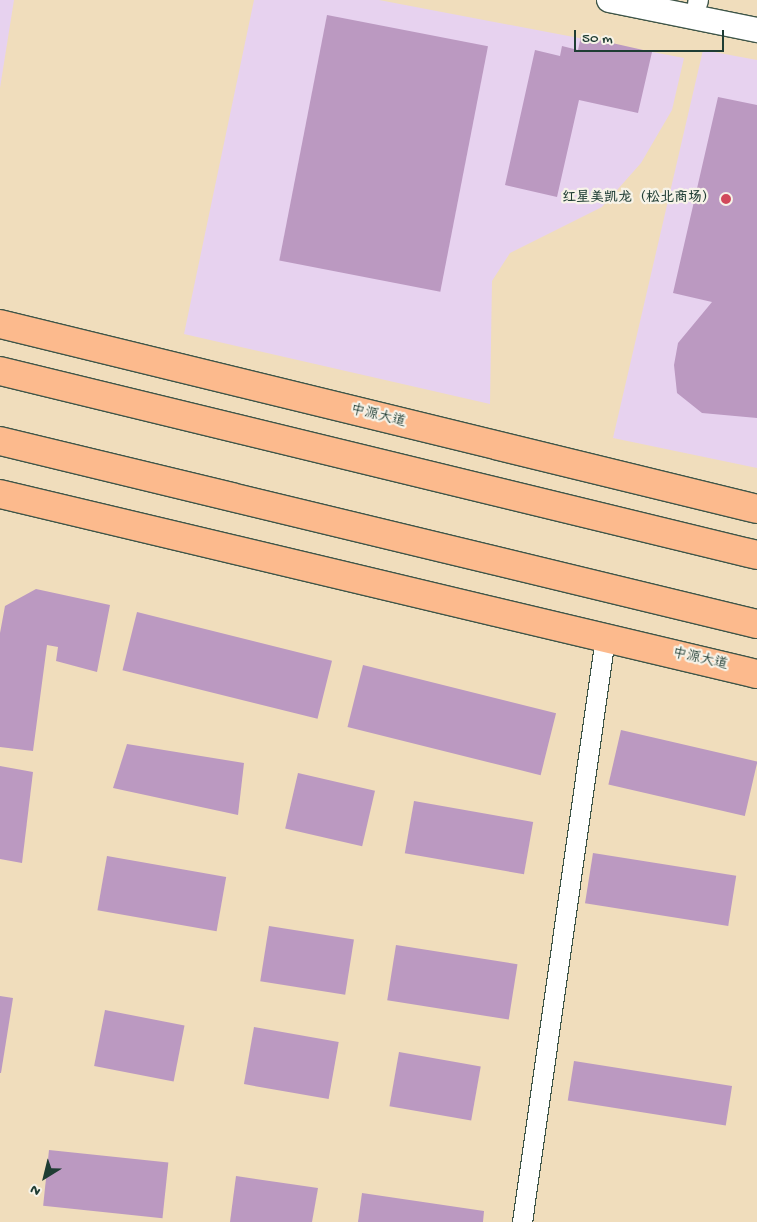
<!DOCTYPE html>
<meta charset="utf-8">
<style>
body{margin:0}
#map{position:relative;width:757px;height:1222px;overflow:hidden;background:#f0ddbc;font-family:"Gochi Hand","LXGW WenKai TC",sans-serif}
div>[style]{position:absolute}
.built>*{inset:0;background:#e7d2ef}
.building>*{inset:0;background:#bb99c1;transform-origin:0 0}
.roads{filter:drop-shadow(1px 0 #3e5548) drop-shadow(-1px 0 #3e5548) drop-shadow(0 1px #3e5548) drop-shadow(0 -1px #3e5548)}
.minor>*{height:19px;margin:-9.5px;padding:0 9.5px;transform-origin:9.5px;border-radius:9.5px;background:#fff}
.tertiary>*{height:24px;margin:-12px;padding:0 12px;transform-origin:12px;border-radius:12px;background:#fff}
.trunk>*{height:28px;margin:-14px;padding:0 14px;transform-origin:14px;border-radius:14px;background:#fcba8d}
.dots>*{width:14px;height:14px;translate:-50% -50%;box-sizing:border-box;border:2px solid #f7f3e8;border-radius:50%}
span{translate:-50% -50%;white-space:nowrap;text-align:center;line-height:1.15;-webkit-text-stroke:4.5px #f7f3e8;paint-order:stroke}
.poi-label{font-size:14px;color:#1f3d34;font-weight:700}
.right{translate:-100% -50%;text-align:right}
.street-label{font-size:14px;color:#1f3d34}
.north{position:absolute;left:20px;top:1152px;width:50px;height:50px;-webkit-text-stroke:4px #f7f3e8;paint-order:stroke;rotate:216deg;font-size:14px;font-weight:700;line-height:20px;text-align:center;color:#1f3d34}
.north::after{content:'';display:block;margin:auto;width:18px;height:22px;background:#1f3d34;clip-path:polygon(50% 0,100% 100%,50% 72%,0 100%)}
.scale{position:absolute;left:574px;top:30px;width:150px;height:22px;box-sizing:border-box;border:2px solid #1f3d34;border-top:0;padding-left:6px;font-size:15px;line-height:18px;white-space:nowrap;color:#1f3d34;-webkit-text-stroke:4px #f7f3e8;paint-order:stroke}
</style>
<div id="map">
<div class="built">
<div style="clip-path:polygon(0 0,14px 0,0 88px)"></div>
<div style="clip-path:polygon(254px 0,379px 0,684px 58px,672px 110px,641px 163px,602px 207px,510px 253px,492px 281px,490px 404px,184px 334px)"></div>
<div style="clip-path:polygon(703px 50px,757px 60px,757px 468px,613px 438px)"></div>
</div>
<div class="building">
<div style="left:327px;top:15px;width:164px;height:250px;rotate:11deg"></div>
<div style="clip-path:polygon(581px 36px,652px 52px,638px 113px,579px 100px,557px 197px,505px 185px,535px 50px,560px 56px,562px 46px,578px 50px)"></div>
<div style="clip-path:polygon(718px 97px,757px 105px,757px 418px,702px 413px,677px 393px,674px 365px,678px 343px,712px 302px,673px 293px)"></div>
<div style="clip-path:polygon(36px 589px,110px 605px,97px 672px,56px 661px,58px 647px,47px 645px,33px 751px,0 747px,0 633px,5px 606px)"></div>
<div style="left:137px;top:612px;width:201px;height:60px;rotate:14deg"></div>
<div style="left:363px;top:665px;width:199px;height:64px;rotate:14deg"></div>
<div style="left:621px;top:730px;width:140px;height:56px;rotate:13deg"></div>
<div style="clip-path:polygon(127px 744px,244px 763px,238px 815px,113px 788px)"></div>
<div style="clip-path:polygon(0 766px,33px 772px,22px 863px,0 859px)"></div>
<div style="left:298px;top:773px;width:79px;height:57px;rotate:13deg"></div>
<div style="left:414px;top:801px;width:121px;height:53px;rotate:10deg"></div>
<div style="left:593px;top:853px;width:145px;height:51px;rotate:9deg"></div>
<div style="left:107px;top:856px;width:121px;height:55px;rotate:10deg"></div>
<div style="left:269px;top:926px;width:86px;height:56px;rotate:9deg"></div>
<div style="left:396px;top:945px;width:123px;height:56px;rotate:9deg"></div>
<div style="clip-path:polygon(0 996px,13px 998px,1px 1073px,0 1073px)"></div>
<div style="left:105px;top:1010px;width:81px;height:57px;rotate:11deg"></div>
<div style="left:254px;top:1027px;width:86px;height:58px;rotate:10deg"></div>
<div style="left:399px;top:1052px;width:83px;height:55px;rotate:10deg"></div>
<div style="left:574px;top:1061px;width:160px;height:40px;rotate:9deg"></div>
<div style="left:49px;top:1150px;width:120px;height:56px;rotate:6deg"></div>
<div style="clip-path:polygon(236px 1176px,318px 1188px,312px 1222px,230px 1222px)"></div>
<div style="clip-path:polygon(362px 1193px,484px 1211px,483px 1222px,358px 1222px)"></div>
</div>
<div class="roads">
<div class="minor">
<div style="left:697px;top:3px;width:3px;rotate:-72deg"></div>
<div style="left:522px;top:1222px;width:591px;rotate:-81.92deg"></div>
</div>
<div class="tertiary">
<div style="left:609px;top:0;width:151px;rotate:11.5deg"></div>
</div>
<div class="trunk">
<div style="left:0;top:324px;width:779px;rotate:13.73deg"></div>
<div style="left:0;top:371px;width:779px;rotate:13.66deg"></div>
<div style="left:0;top:441px;width:779px;rotate:13.59deg"></div>
<div style="left:0;top:494px;width:778px;rotate:13.38deg"></div>
</div>
</div>
<div class="dots">
<div style="left:726px;top:199px;background:#d1495b"></div>
</div>
<div class="poi-label">
<span class="right" style="left:716px;top:199px">红星美凯龙（松北商场）</span>
</div>
<div class="street-label">
<span style="left:378px;top:417px;rotate:14deg">中源大道</span>
<span style="left:700px;top:660px;rotate:13deg">中源大道</span>
</div>
<div class="north">N</div>
<div class="scale">50 m</div>
</div>
